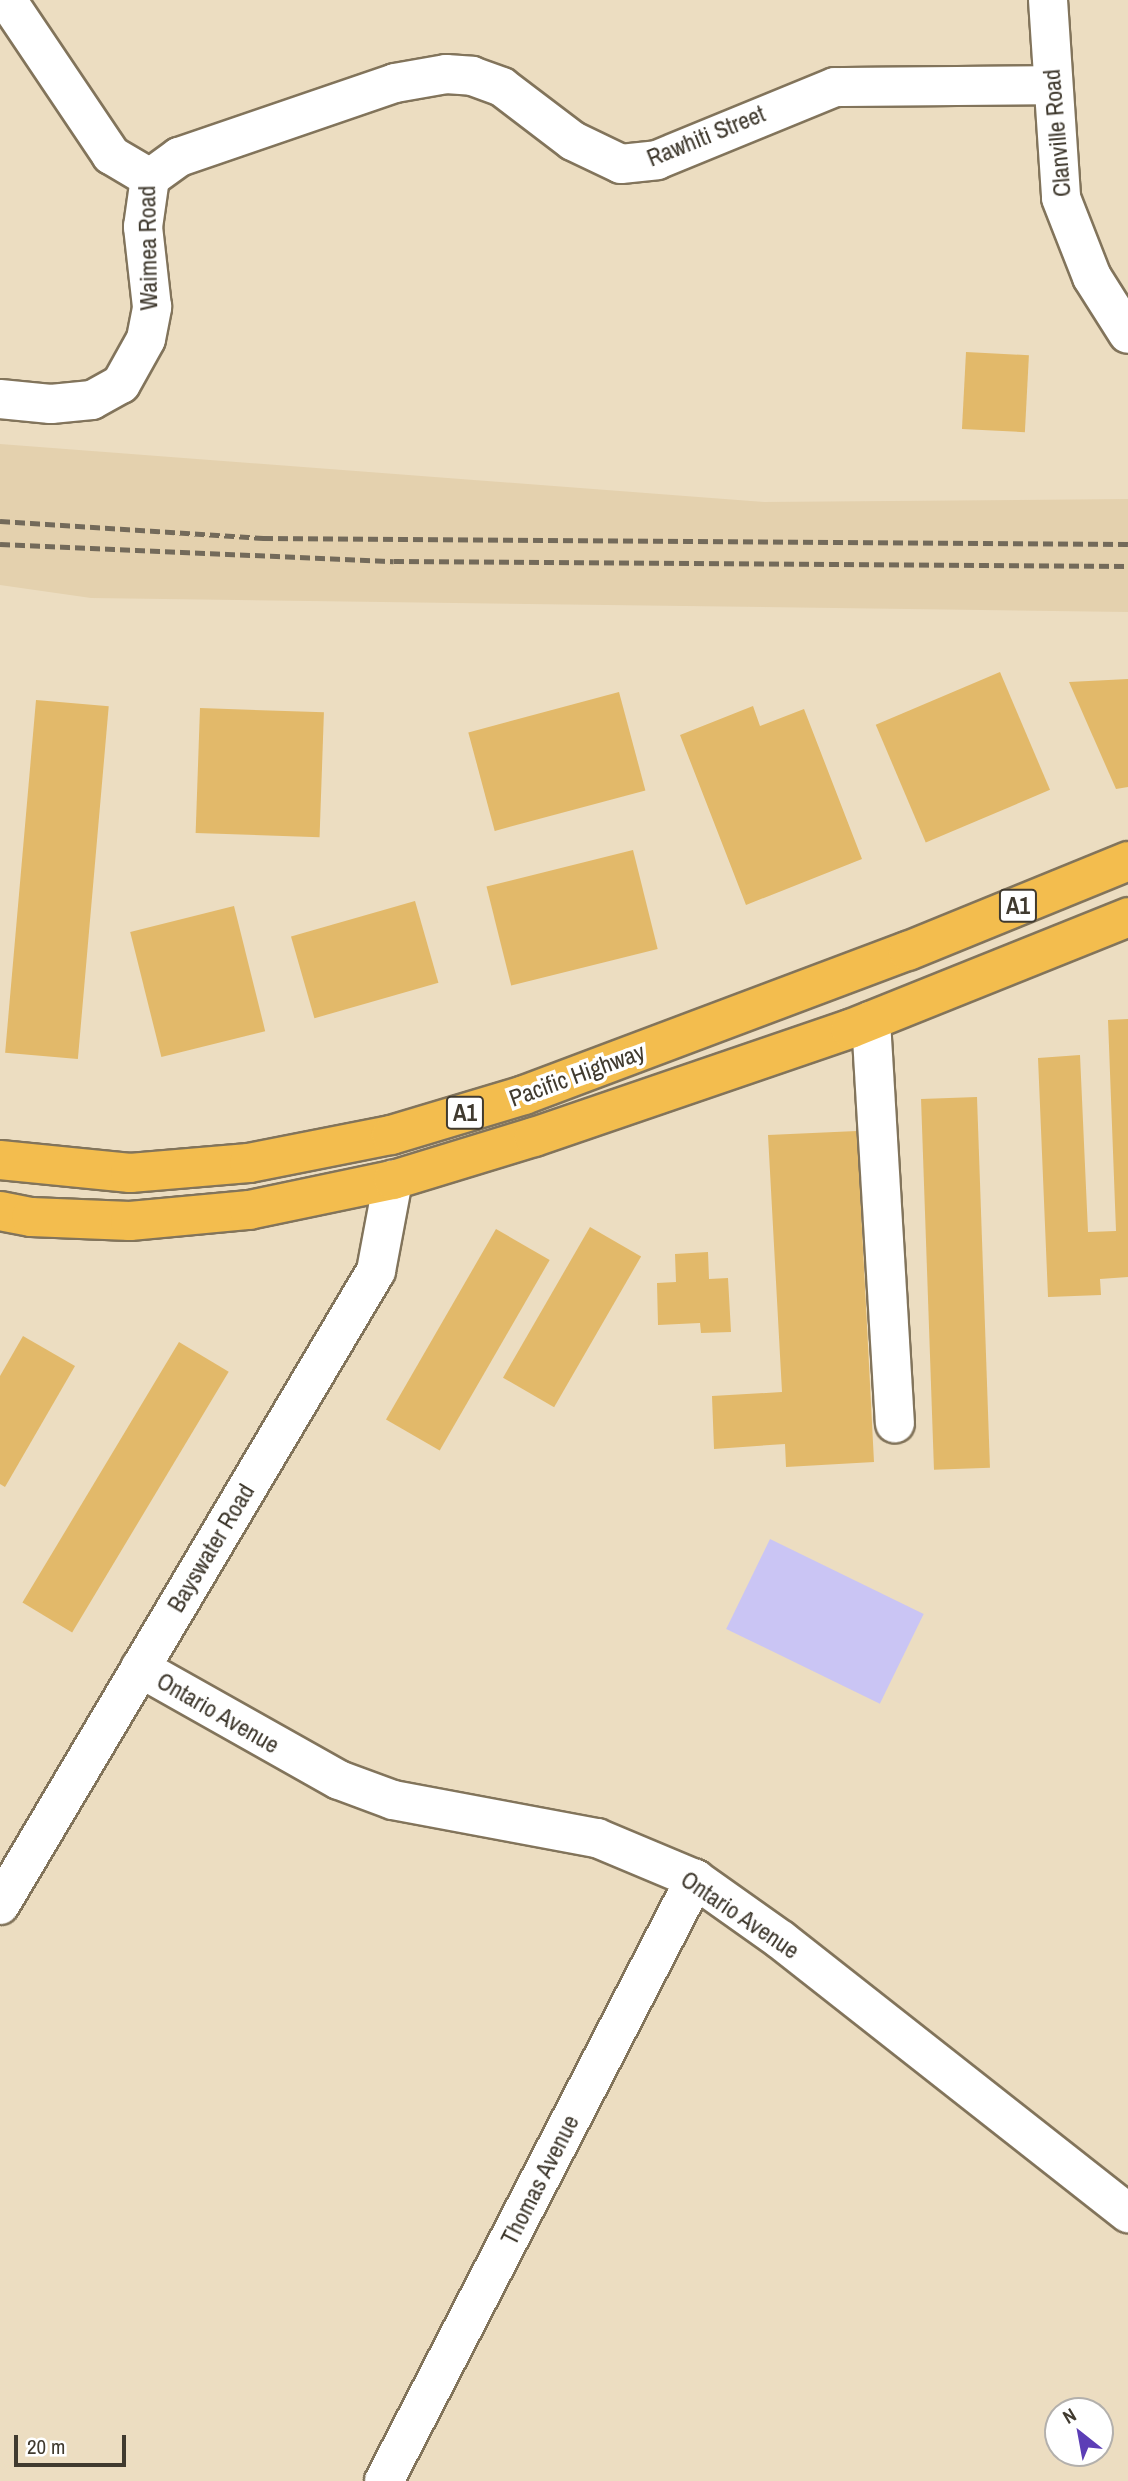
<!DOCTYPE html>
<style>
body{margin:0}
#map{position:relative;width:1128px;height:2481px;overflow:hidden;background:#ecddc1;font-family:"Archivo Narrow",sans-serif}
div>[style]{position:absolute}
.built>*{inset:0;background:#e4d1ae}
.green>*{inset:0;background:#cac5f4;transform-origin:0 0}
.building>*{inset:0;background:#e2b96a;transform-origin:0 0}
.roads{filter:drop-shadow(2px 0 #82745b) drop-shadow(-2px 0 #82745b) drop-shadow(0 2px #82745b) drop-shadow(0 -2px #82745b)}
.minor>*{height:38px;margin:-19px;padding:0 19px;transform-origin:19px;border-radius:19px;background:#fff}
.highway>*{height:38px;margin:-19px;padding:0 19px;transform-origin:19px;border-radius:19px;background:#f3bd4e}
.rail>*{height:5px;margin-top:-2.5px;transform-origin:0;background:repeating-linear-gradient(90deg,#736a5a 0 10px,transparent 0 15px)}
span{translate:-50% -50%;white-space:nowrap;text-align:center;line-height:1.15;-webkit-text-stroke:7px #fff;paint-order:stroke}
.shield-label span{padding:2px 5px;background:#fff;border:2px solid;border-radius:5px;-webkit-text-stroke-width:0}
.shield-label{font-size:23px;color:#403a2f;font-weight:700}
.street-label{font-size:24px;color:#403a2f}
.north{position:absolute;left:1044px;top:2397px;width:70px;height:70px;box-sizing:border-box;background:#fff;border:2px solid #b3b0ac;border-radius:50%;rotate:329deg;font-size:19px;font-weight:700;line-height:28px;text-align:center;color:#403a2f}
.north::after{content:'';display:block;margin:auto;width:24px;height:32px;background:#5c3eb6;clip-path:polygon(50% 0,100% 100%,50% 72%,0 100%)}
.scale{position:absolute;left:14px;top:2435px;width:112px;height:32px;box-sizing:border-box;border:4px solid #403a2f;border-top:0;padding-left:9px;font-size:21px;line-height:24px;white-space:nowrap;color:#403a2f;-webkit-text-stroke:5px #fff;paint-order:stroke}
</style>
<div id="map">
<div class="built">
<div style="clip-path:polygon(0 444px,764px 502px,1128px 499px,1128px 612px,91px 598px,0 585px)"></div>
</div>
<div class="green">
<div style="left:770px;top:1539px;width:171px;height:100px;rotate:26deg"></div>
</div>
<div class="building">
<div style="left:966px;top:352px;width:63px;height:77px;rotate:3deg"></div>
<div style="left:1000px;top:672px;width:128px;height:135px;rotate:67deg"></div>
<div style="clip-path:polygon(1128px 679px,1128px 787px,1116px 789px,1069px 682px)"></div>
<div style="left:619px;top:692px;width:102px;height:156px;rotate:75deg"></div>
<div style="left:36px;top:700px;width:73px;height:354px;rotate:5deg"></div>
<div style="clip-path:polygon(753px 706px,760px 726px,804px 709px,862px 859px,746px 905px,680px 735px)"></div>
<div style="left:200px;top:708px;width:124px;height:125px;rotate:2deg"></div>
<div style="left:633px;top:850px;width:102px;height:151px;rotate:76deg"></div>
<div style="left:415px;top:901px;width:85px;height:129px;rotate:74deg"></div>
<div style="left:234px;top:906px;width:129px;height:107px;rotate:76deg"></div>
<div style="clip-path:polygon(1128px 1019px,1128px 1277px,1100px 1279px,1101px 1295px,1048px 1297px,1038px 1058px,1080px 1055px,1088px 1232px,1116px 1231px,1108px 1020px)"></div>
<div style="left:977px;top:1097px;width:371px;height:56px;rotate:88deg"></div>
<div style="clip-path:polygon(857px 1131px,874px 1462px,786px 1467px,785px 1444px,714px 1449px,712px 1396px,782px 1392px,768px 1135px)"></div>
<div style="left:590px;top:1227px;width:59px;height:174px;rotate:30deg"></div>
<div style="left:496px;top:1229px;width:62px;height:220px;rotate:30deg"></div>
<div style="clip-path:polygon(708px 1252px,709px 1279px,728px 1278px,731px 1332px,701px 1333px,700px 1323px,658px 1325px,657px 1283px,676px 1282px,675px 1254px)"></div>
<div style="clip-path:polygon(23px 1336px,75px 1366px,5px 1487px,0 1484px,0 1376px)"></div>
<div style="left:179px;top:1342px;width:58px;height:304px;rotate:31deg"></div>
</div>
<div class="roads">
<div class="minor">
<div style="left:7px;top:0;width:187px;rotate:56.1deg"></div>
<div style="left:111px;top:155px;width:45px;rotate:30.5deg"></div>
<div style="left:1048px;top:0;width:198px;rotate:86.2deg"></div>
<div style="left:1061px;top:198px;width:85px;rotate:68.6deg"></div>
<div style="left:1092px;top:277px;width:67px;rotate:57.7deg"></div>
<div style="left:150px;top:178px;width:36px;rotate:-36deg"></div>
<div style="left:179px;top:157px;width:228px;rotate:-18.9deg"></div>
<div style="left:395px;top:83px;width:52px;rotate:-10deg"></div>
<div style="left:446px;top:74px;width:26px;rotate:4deg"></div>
<div style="left:472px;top:76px;width:32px;rotate:20deg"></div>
<div style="left:502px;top:87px;width:89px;rotate:37.3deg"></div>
<div style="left:573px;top:141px;width:53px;rotate:25.6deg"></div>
<div style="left:621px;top:164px;width:36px;rotate:-6deg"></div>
<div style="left:657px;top:160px;width:192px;rotate:-22.3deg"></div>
<div style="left:835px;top:87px;width:216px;rotate:-0.5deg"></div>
<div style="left:0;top:399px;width:51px;rotate:5.6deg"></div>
<div style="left:51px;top:404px;width:41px;rotate:-5.6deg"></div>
<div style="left:92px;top:400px;width:33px;rotate:-29deg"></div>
<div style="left:121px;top:384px;width:51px;rotate:-60.9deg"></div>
<div style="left:146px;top:339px;width:33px;rotate:-79deg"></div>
<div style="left:152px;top:307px;width:81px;rotate:-96.4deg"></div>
<div style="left:143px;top:227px;width:49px;rotate:-81.9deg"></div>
<div style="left:871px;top:1021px;width:403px;rotate:86.6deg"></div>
<div style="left:140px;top:1668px;width:228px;rotate:29.4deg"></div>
<div style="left:339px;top:1780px;width:58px;rotate:20.3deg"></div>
<div style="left:393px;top:1800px;width:208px;rotate:10.6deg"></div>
<div style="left:597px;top:1838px;width:106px;rotate:22.7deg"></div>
<div style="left:695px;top:1879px;width:105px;rotate:35.3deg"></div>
<div style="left:781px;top:1940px;width:442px;rotate:38.2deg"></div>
<div style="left:0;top:1905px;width:737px;rotate:-59.33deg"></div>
<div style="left:376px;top:1271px;width:93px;rotate:-79.4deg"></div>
<div style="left:384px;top:2481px;width:678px;rotate:-62.68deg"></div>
</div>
<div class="highway">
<div style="left:0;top:1160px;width:131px;rotate:5.7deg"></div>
<div style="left:130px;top:1173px;width:119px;rotate:-4.8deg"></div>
<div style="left:249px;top:1163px;width:145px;rotate:-11.2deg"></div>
<div style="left:391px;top:1135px;width:139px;rotate:-16.7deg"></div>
<div style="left:524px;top:1095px;width:410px;rotate:-20.6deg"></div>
<div style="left:908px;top:951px;width:238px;rotate:-22.2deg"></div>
<div style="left:0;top:1211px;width:32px;rotate:11deg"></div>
<div style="left:31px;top:1217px;width:99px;rotate:2.3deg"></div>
<div style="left:130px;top:1221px;width:120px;rotate:-5.3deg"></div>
<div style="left:249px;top:1210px;width:147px;rotate:-11.8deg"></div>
<div style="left:393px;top:1180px;width:147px;rotate:-17deg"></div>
<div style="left:534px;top:1137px;width:334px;rotate:-18.9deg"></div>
<div style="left:850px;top:1029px;width:300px;rotate:-21.9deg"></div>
</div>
</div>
<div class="rail">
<div style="left:0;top:521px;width:264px;rotate:3.7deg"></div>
<div style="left:263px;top:538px;width:865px;rotate:0.4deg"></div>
<div style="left:0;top:544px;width:394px;rotate:2.5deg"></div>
<div style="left:394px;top:561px;width:734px;rotate:0.39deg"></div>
</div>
<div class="shield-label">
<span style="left:1018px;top:906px">A1</span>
<span style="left:465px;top:1113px">A1</span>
</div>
<div class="street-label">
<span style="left:1057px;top:133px;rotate:-95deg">Clanville Road</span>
<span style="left:706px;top:136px;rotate:-22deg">Rawhiti Street</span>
<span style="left:148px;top:248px;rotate:-91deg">Waimea Road</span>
<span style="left:577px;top:1075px;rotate:-20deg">Pacific Highway</span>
<span style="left:211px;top:1548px;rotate:-59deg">Bayswater Road</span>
<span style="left:218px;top:1713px;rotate:30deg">Ontario Avenue</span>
<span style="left:740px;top:1915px;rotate:34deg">Ontario Avenue</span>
<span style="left:540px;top:2180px;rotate:-63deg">Thomas Avenue</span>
</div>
<div class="north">N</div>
<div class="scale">20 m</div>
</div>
